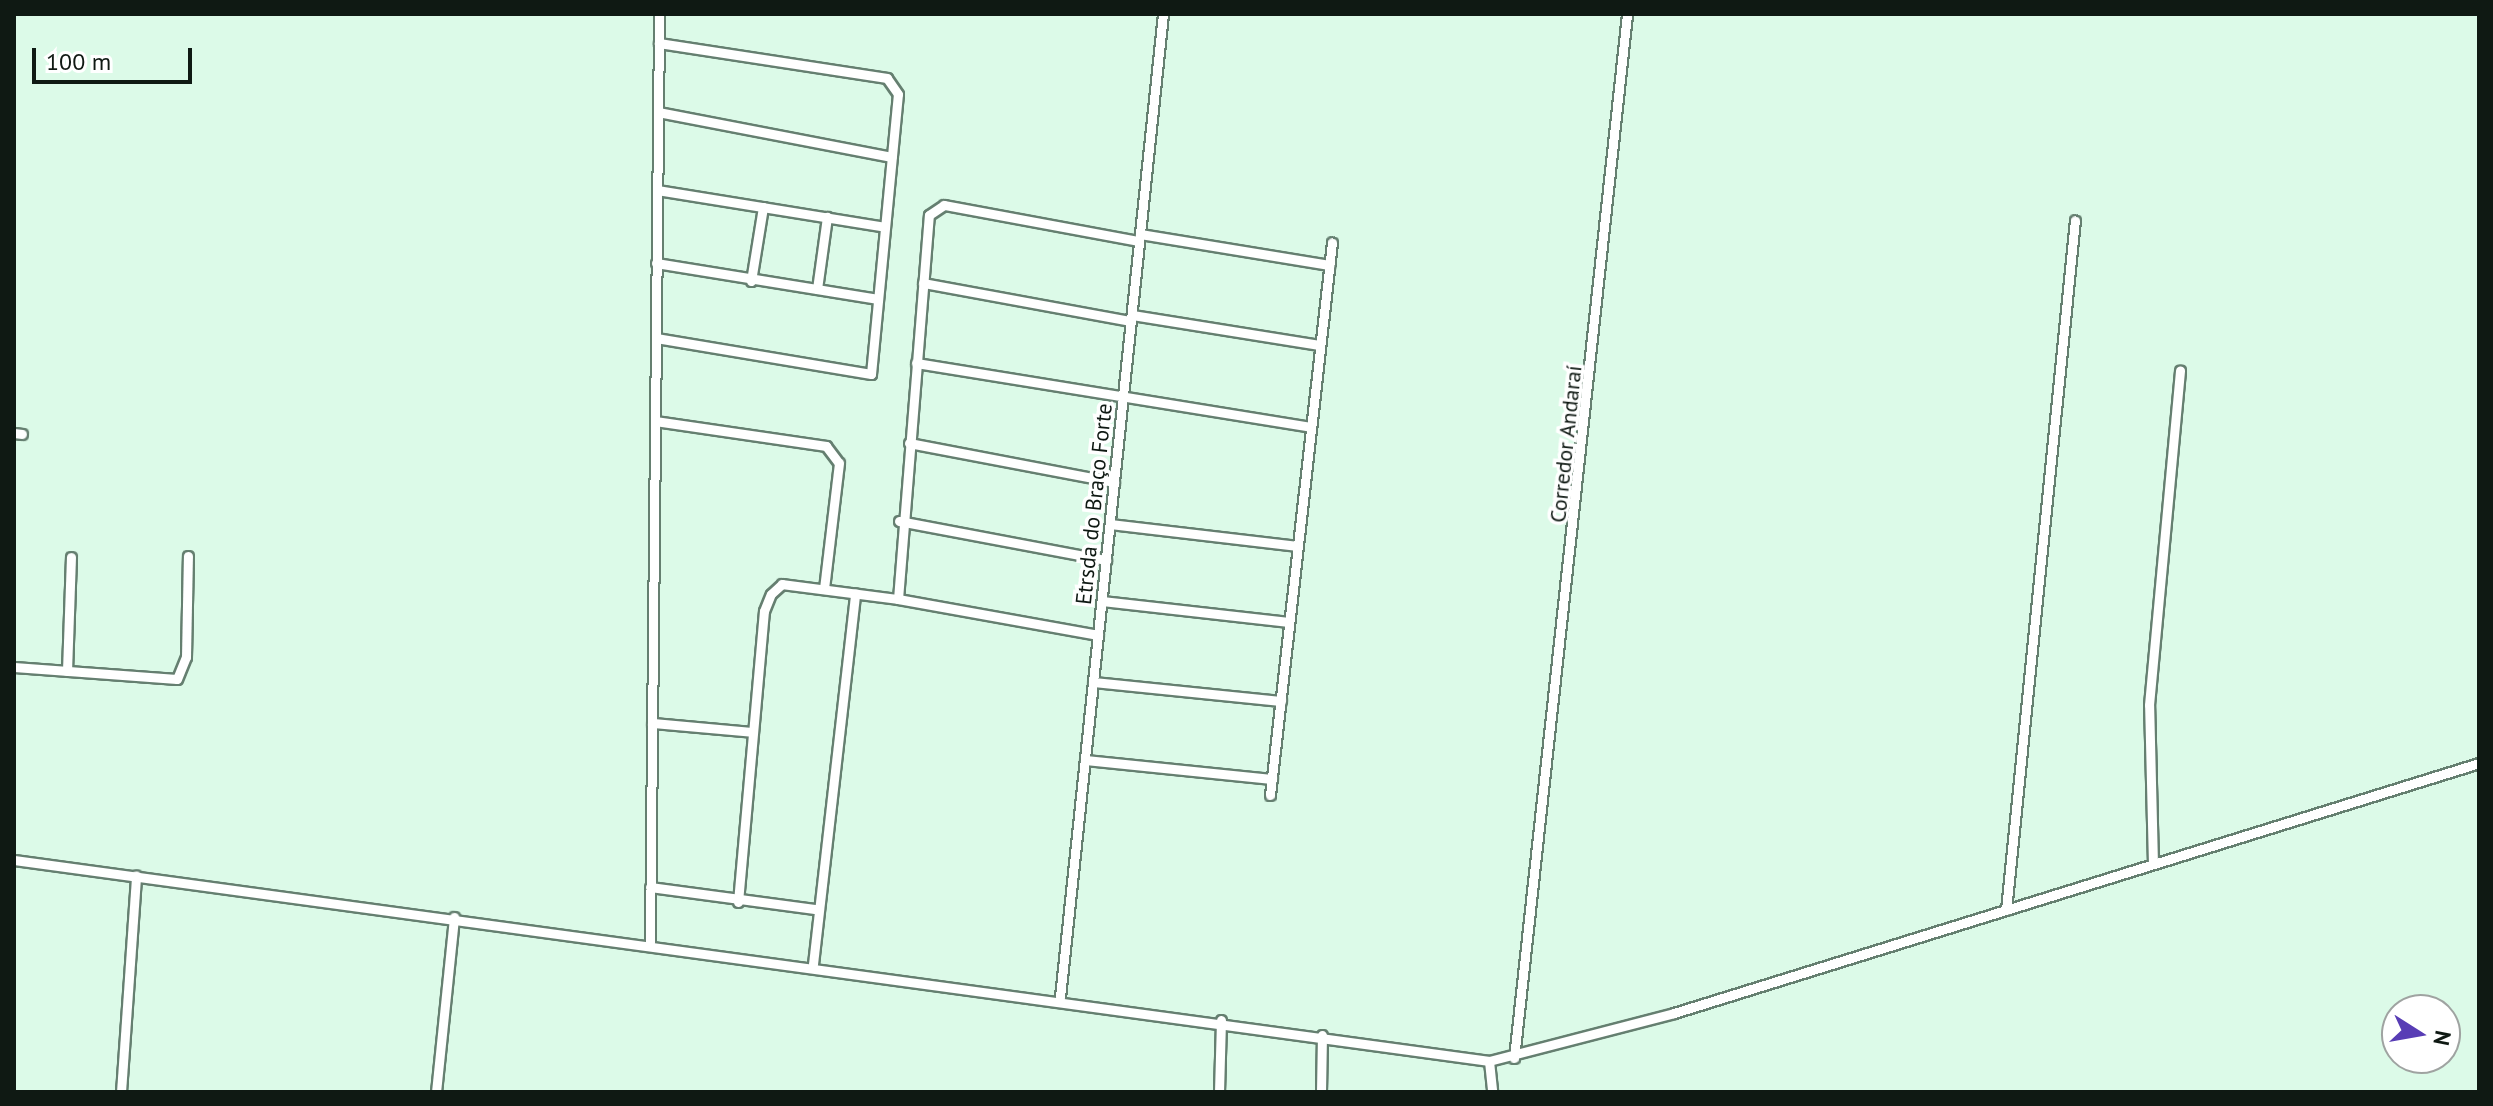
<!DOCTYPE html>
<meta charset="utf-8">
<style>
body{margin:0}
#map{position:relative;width:2493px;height:1106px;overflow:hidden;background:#dcfae8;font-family:"PT Sans",sans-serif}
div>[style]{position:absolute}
.roads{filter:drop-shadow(2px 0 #657f70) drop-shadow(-2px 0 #657f70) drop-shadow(0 2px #657f70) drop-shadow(0 -2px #657f70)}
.minor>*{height:9px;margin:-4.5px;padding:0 4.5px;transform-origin:4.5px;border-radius:4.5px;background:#fff}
span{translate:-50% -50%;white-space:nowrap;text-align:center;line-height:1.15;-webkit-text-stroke:7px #fff;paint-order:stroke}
.street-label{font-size:22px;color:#0f1913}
.frame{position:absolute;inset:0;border:16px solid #0f1913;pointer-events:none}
.north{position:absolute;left:2381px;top:994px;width:80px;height:80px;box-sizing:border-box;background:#fff;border:2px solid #9fa3a1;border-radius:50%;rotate:101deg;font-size:22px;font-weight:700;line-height:32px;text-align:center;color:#0f1913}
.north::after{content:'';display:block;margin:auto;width:28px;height:36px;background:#583db5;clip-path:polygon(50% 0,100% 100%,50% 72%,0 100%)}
.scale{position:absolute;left:32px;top:48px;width:160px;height:36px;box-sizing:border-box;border:4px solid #0f1913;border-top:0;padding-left:10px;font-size:24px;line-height:28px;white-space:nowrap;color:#0f1913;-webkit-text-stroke:6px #fff;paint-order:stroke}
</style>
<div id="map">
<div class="roads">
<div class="minor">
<div style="left:658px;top:112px;width:238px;rotate:10.9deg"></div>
<div style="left:657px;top:190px;width:231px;rotate:9.2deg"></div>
<div style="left:1140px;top:234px;width:192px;rotate:9.3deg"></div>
<div style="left:656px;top:263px;width:225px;rotate:9.2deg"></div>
<div style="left:751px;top:281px;width:75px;rotate:-80.8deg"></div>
<div style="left:923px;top:283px;width:211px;rotate:10.4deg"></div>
<div style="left:817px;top:289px;width:73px;rotate:-82.1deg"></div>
<div style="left:1132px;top:315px;width:190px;rotate:9.1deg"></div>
<div style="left:656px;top:338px;width:218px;rotate:9.5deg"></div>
<div style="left:871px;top:374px;width:281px;rotate:-84.5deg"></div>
<div style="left:898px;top:94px;width:19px;rotate:-125deg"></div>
<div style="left:887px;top:78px;width:231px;rotate:-171.3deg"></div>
<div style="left:916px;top:363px;width:400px;rotate:9.2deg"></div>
<div style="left:655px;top:421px;width:173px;rotate:8.3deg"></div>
<div style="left:826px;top:446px;width:21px;rotate:53deg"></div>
<div style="left:839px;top:463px;width:127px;rotate:96.8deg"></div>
<div style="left:14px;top:433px;width:8px;rotate:7deg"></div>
<div style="left:909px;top:443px;width:209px;rotate:10.8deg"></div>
<div style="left:899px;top:521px;width:211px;rotate:10.7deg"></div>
<div style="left:1110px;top:524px;width:189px;rotate:6.7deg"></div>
<div style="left:1102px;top:601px;width:188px;rotate:6.4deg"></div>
<div style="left:1098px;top:635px;width:203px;rotate:-169.8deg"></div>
<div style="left:898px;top:599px;width:385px;rotate:-85.4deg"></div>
<div style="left:929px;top:215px;width:18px;rotate:-34deg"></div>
<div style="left:944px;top:205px;width:198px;rotate:10.5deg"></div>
<div style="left:14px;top:667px;width:163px;rotate:4.2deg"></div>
<div style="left:177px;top:679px;width:24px;rotate:-68deg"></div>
<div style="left:186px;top:657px;width:101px;rotate:-88.9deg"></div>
<div style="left:67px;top:671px;width:114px;rotate:-88deg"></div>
<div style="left:1093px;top:682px;width:189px;rotate:5.8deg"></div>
<div style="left:652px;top:723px;width:101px;rotate:5.1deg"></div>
<div style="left:1085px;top:760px;width:188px;rotate:5.8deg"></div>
<div style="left:1270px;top:795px;width:556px;rotate:-83.6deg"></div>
<div style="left:14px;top:860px;width:1489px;rotate:7.76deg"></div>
<div style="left:1489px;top:1061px;width:191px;rotate:-14.5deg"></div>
<div style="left:1674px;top:1013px;width:843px;rotate:-17.25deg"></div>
<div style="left:2153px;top:864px;width:159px;rotate:-91.4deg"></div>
<div style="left:2149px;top:705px;width:336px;rotate:-84.7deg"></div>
<div style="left:650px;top:887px;width:166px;rotate:7.6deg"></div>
<div style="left:738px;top:902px;width:292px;rotate:-84.9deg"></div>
<div style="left:764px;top:611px;width:18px;rotate:-68deg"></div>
<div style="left:771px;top:594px;width:15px;rotate:-42deg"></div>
<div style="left:782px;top:584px;width:117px;rotate:7.4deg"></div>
<div style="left:2006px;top:910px;width:693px;rotate:-84.29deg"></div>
<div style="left:650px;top:942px;width:928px;rotate:-89.44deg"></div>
<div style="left:813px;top:964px;width:373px;rotate:-83.5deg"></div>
<div style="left:1060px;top:997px;width:988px;rotate:-84.02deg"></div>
<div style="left:1514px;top:1058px;width:1050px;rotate:-83.82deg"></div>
<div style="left:1489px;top:1061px;width:31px;rotate:84deg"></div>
<div style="left:121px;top:1092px;width:217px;rotate:-86deg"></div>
<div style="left:436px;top:1092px;width:176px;rotate:-84.1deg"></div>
<div style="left:1219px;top:1092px;width:72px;rotate:-88.4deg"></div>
<div style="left:1321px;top:1092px;width:57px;rotate:-89deg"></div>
</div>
</div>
<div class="street-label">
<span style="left:1566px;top:444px;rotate:-84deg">Corredor Andaraí</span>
<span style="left:1094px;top:504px;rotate:-84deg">Etrsda do Braço Forte</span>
</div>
<div class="frame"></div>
<div class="north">N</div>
<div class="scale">100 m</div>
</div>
